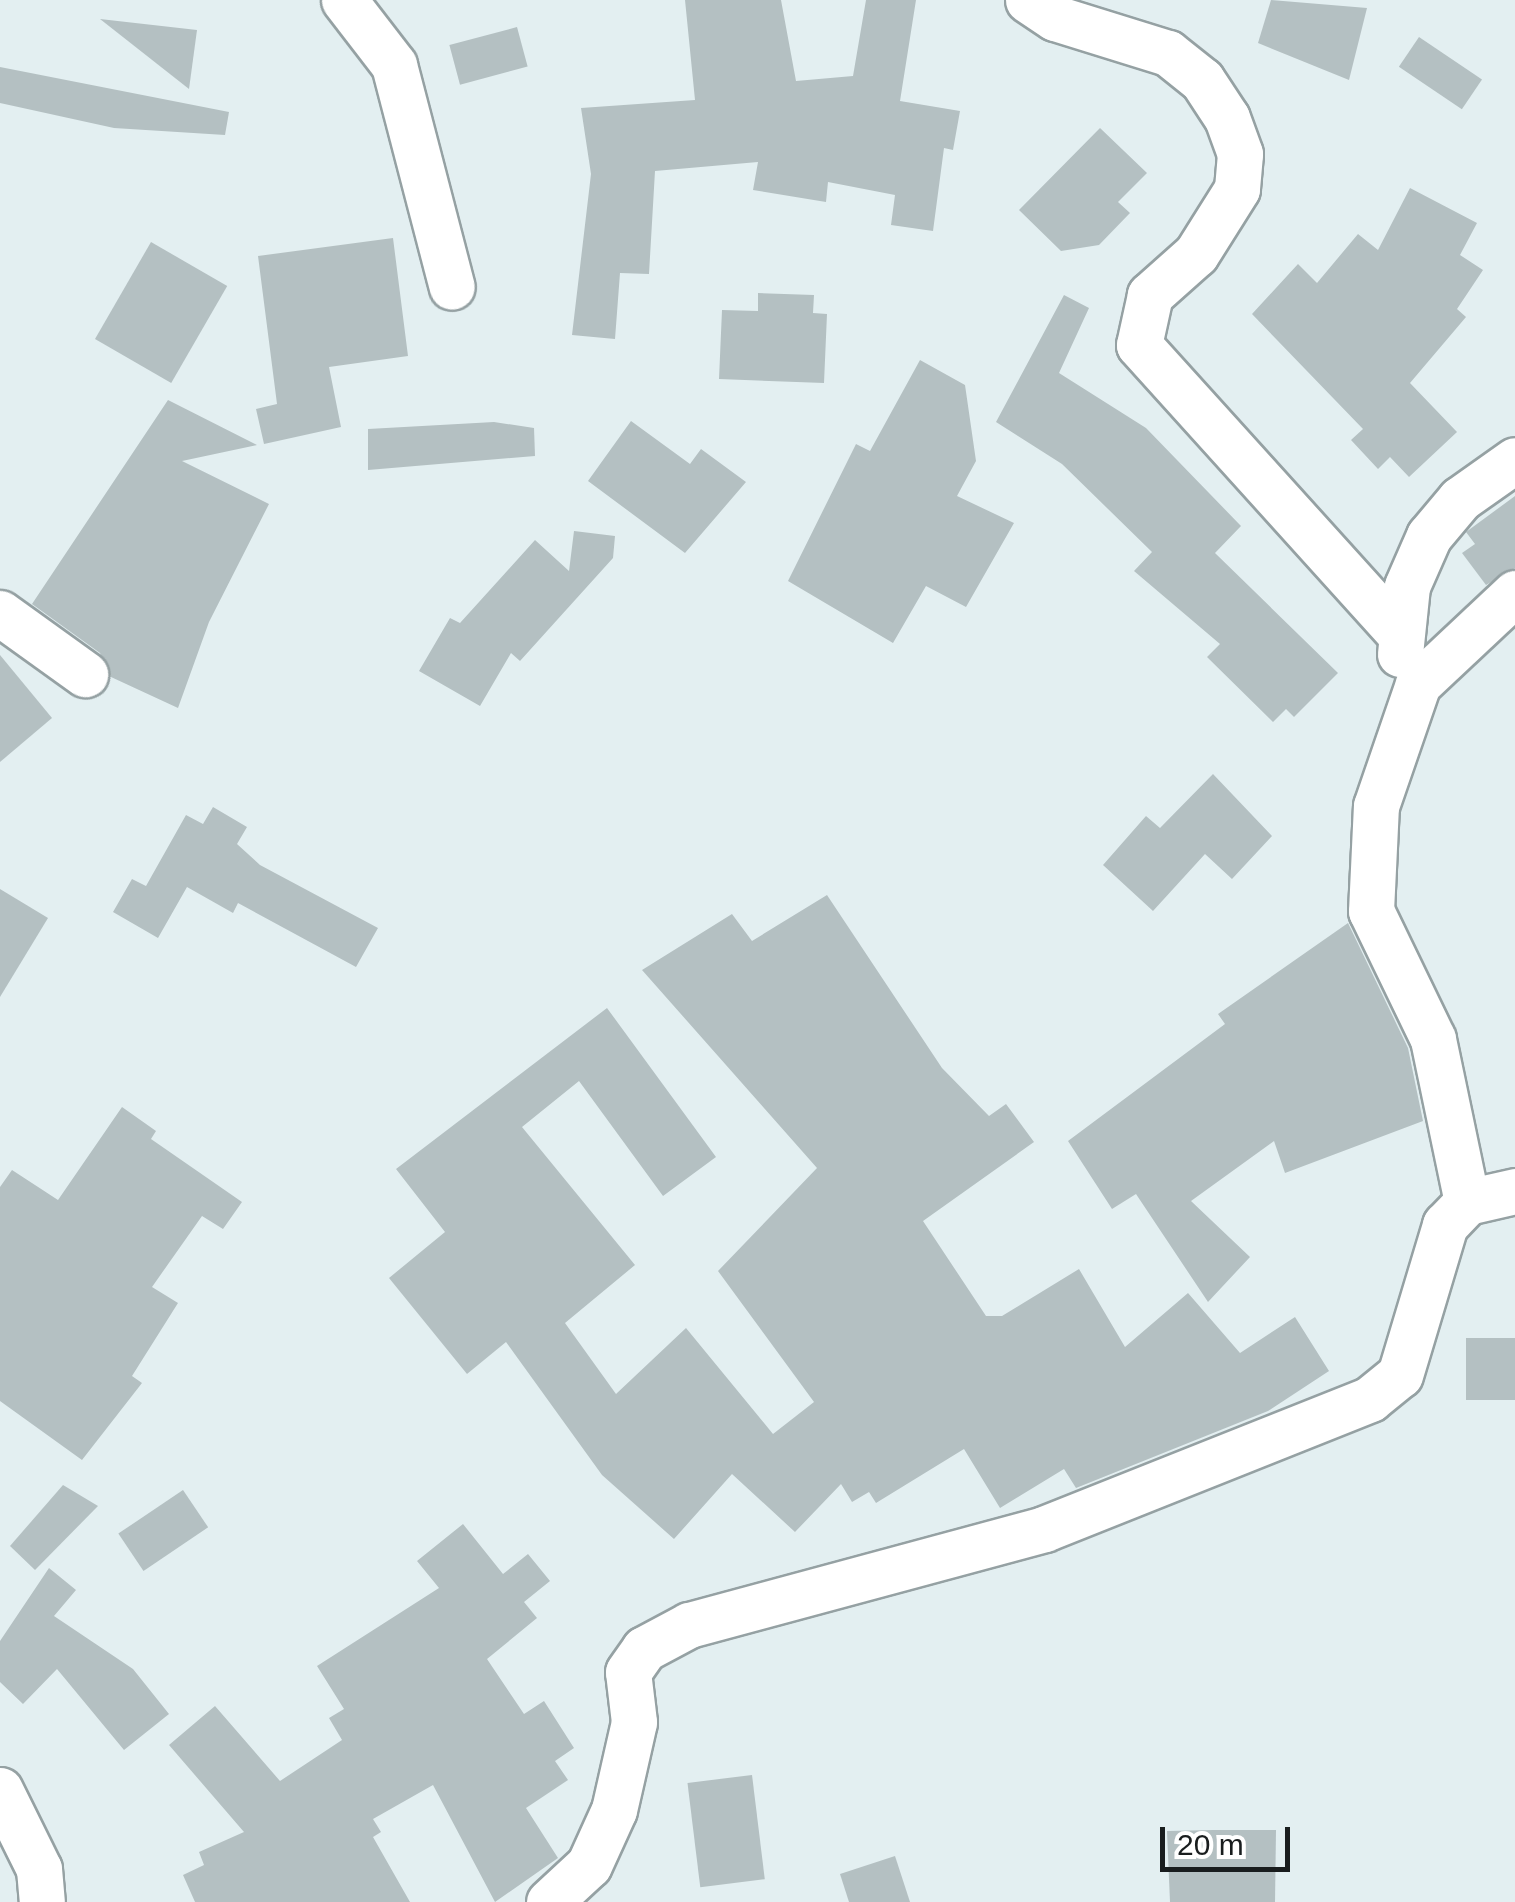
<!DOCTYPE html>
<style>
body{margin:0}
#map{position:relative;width:1515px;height:1902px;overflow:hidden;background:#e3eff1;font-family:Helvetica,sans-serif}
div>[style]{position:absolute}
.building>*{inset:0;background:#b4c0c2;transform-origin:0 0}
.roads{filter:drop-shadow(2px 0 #95a1a3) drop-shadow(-2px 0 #95a1a3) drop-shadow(0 2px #95a1a3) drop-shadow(0 -2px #95a1a3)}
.minor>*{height:45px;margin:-22.5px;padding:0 22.5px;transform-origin:22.5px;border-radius:22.5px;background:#fff}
span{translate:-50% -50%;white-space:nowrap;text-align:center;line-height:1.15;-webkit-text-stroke:9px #fff;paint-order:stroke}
.scale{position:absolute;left:1160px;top:1827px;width:130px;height:45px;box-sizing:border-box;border:5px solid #191d1e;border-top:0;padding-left:12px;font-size:30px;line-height:35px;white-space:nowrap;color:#191d1e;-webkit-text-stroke:8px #fff;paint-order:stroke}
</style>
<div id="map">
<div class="building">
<div style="clip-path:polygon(685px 0,781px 0,796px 81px,853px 76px,866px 0,916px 0,900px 101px,960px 111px,953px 150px,944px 148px,933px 231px,891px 225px,895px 195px,828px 182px,826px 202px,753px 190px,758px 162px,655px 171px,649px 274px,620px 273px,615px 339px,572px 335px,591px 174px,581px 108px,695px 100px)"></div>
<div style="clip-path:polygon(1271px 0,1367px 8px,1349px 80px,1258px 43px)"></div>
<div style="clip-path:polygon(100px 19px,197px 30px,189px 89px)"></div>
<div style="left:517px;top:27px;width:41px;height:70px;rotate:75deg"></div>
<div style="left:1419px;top:37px;width:76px;height:36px;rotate:34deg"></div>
<div style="clip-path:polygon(0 67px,229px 112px,225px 135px,114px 128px,0 103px)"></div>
<div style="clip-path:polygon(1100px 128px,1147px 173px,1118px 202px,1130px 213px,1099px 245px,1061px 251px,1019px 210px)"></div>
<div style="clip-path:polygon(1410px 188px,1477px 223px,1460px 255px,1483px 270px,1457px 309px,1466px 317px,1410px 383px,1457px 432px,1409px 477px,1390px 457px,1378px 469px,1351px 440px,1363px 429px,1252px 314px,1298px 264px,1317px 283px,1358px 234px,1378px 250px)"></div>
<div style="clip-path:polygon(393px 238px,408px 356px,329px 367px,341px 427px,264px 444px,256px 409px,277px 404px,258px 256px)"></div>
<div style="left:151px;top:242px;width:88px;height:112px;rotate:30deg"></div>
<div style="clip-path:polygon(758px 293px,814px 295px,813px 313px,827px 314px,824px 383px,719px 379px,722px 310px,758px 311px)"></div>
<div style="clip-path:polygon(1064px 295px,1089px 308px,1059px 373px,1146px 428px,1241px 526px,1215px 553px,1338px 673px,1294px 717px,1286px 709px,1273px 722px,1207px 657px,1220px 644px,1134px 571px,1152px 552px,1062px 464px,996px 422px)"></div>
<div style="clip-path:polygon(920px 360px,965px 385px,976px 461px,957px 496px,1014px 523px,966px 607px,926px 586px,893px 643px,788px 581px,856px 444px,870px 451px)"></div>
<div style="clip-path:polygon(168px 400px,257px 445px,182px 461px,269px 504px,209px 622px,178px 708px,111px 677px,100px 653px,32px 604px)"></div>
<div style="clip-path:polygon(631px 421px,690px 464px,701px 449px,746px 482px,685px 553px,588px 481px)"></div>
<div style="clip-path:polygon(494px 422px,534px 428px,535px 456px,368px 470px,368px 429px)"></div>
<div style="clip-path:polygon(1515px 496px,1515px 568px,1486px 585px,1462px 553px,1475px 544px,1466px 532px)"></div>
<div style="clip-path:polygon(574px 531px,615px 536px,613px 558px,520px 661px,511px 653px,480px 706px,419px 671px,450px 618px,460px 623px,535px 540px,569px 571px)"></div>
<div style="clip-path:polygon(0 655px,52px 718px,0 762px)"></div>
<div style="clip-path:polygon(1213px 774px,1272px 836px,1232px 879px,1205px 854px,1153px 911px,1103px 865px,1146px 816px,1160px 828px)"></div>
<div style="clip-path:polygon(213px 807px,247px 827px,237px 844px,260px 865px,378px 928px,356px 967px,238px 903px,233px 913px,187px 887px,158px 938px,113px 912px,132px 879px,146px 886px,186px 815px,203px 824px)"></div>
<div style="clip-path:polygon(0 889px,48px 918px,0 997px)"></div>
<div style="clip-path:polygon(827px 895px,942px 1068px,989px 1116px,1006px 1104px,1034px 1142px,923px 1221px,986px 1316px,1002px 1316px,1079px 1269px,1125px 1347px,1188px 1293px,1240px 1353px,1295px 1317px,1329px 1371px,1268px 1411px,1076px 1488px,1064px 1469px,1000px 1508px,964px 1449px,876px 1503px,869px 1492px,852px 1502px,841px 1484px,795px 1532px,732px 1474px,674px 1539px,602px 1475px,506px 1342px,467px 1374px,389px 1278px,445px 1232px,396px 1169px,607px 1008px,716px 1157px,663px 1196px,579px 1081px,522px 1127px,635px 1265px,565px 1323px,616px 1394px,686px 1328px,773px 1434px,814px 1402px,718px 1271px,817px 1168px,642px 970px,732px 914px,752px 941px)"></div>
<div style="clip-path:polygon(1348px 923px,1408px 1048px,1423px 1121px,1285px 1173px,1274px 1141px,1191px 1201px,1250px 1257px,1208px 1302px,1136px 1194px,1112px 1209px,1068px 1141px,1225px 1024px,1218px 1014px)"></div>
<div style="clip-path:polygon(122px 1107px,156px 1131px,151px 1139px,242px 1202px,223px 1229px,202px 1216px,152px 1287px,178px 1303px,132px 1376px,142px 1383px,82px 1460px,0 1401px,0 1187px,12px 1170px,58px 1200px)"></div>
<div style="left:1515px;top:1338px;width:62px;height:49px;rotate:90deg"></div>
<div style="clip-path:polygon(63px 1485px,98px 1506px,35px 1570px,10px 1546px)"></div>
<div style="left:183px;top:1490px;width:45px;height:78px;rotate:56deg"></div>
<div style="clip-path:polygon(463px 1524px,503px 1574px,528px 1554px,550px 1581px,524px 1602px,537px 1618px,487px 1659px,524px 1714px,544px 1701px,574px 1748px,555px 1761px,568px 1780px,526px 1808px,558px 1858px,495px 1902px,433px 1785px,373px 1819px,381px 1832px,373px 1837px,410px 1902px,195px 1902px,183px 1875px,204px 1865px,199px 1852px,244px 1832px,169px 1745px,215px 1706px,280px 1781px,342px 1740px,329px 1718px,344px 1709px,317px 1666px,439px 1588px,417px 1561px)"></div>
<div style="clip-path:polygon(49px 1568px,76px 1590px,54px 1616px,133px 1669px,169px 1714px,124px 1750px,57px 1669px,23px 1704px,0 1682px,0 1641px)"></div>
<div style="left:752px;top:1775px;width:105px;height:65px;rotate:83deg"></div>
<div style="clip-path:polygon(1213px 1830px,1276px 1830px,1275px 1902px,1170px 1902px,1167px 1831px)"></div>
<div style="clip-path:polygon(895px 1856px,910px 1902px,849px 1902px,840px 1874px)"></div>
</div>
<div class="roads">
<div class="minor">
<div style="left:344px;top:0;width:82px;rotate:52.4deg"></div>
<div style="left:394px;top:65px;width:229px;rotate:75.4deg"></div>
<div style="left:1028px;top:0;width:32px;rotate:34deg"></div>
<div style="left:1055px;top:18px;width:118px;rotate:17.2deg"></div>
<div style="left:1168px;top:53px;width:43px;rotate:38.5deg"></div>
<div style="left:1202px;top:80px;width:45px;rotate:56.7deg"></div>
<div style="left:1227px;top:118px;width:38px;rotate:70deg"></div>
<div style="left:1240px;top:154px;width:35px;rotate:95deg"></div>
<div style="left:1237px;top:189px;width:77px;rotate:122.2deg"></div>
<div style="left:1196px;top:254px;width:62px;rotate:138.3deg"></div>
<div style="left:1150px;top:295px;width:51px;rotate:102.4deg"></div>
<div style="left:1139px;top:345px;width:388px;rotate:47.9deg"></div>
<div style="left:0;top:613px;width:105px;rotate:35.7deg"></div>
<div style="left:1400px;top:654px;width:68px;rotate:-84.1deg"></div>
<div style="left:1407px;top:586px;width:55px;rotate:-66.3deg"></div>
<div style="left:1429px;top:536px;width:48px;rotate:-50deg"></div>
<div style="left:1460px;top:499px;width:67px;rotate:-35.3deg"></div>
<div style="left:1467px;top:1202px;width:167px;rotate:-101.8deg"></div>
<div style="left:1433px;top:1039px;width:142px;rotate:-115.8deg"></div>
<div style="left:1371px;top:911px;width:105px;rotate:-87.3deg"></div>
<div style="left:1376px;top:806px;width:129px;rotate:-71deg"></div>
<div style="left:1418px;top:684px;width:133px;rotate:-43.2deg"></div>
<div style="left:0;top:1790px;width:88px;rotate:63.7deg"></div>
<div style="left:39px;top:1869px;width:33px;rotate:85deg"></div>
<div style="left:549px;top:1902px;width:54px;rotate:-42.8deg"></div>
<div style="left:589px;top:1865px;width:60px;rotate:-65.6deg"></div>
<div style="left:614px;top:1810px;width:90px;rotate:-77.2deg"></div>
<div style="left:634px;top:1722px;width:50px;rotate:-96.8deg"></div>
<div style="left:628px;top:1672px;width:28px;rotate:-55deg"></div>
<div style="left:644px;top:1649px;width:51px;rotate:-28.1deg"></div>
<div style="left:689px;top:1625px;width:368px;rotate:-15.1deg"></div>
<div style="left:1044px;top:1529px;width:351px;rotate:-21.7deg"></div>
<div style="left:1370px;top:1399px;width:38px;rotate:-39deg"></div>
<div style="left:1400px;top:1375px;width:157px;rotate:-73.3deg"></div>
<div style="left:1445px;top:1225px;width:32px;rotate:-46deg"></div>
<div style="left:1467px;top:1202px;width:49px;rotate:-12.9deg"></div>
</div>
</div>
<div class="scale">20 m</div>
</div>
